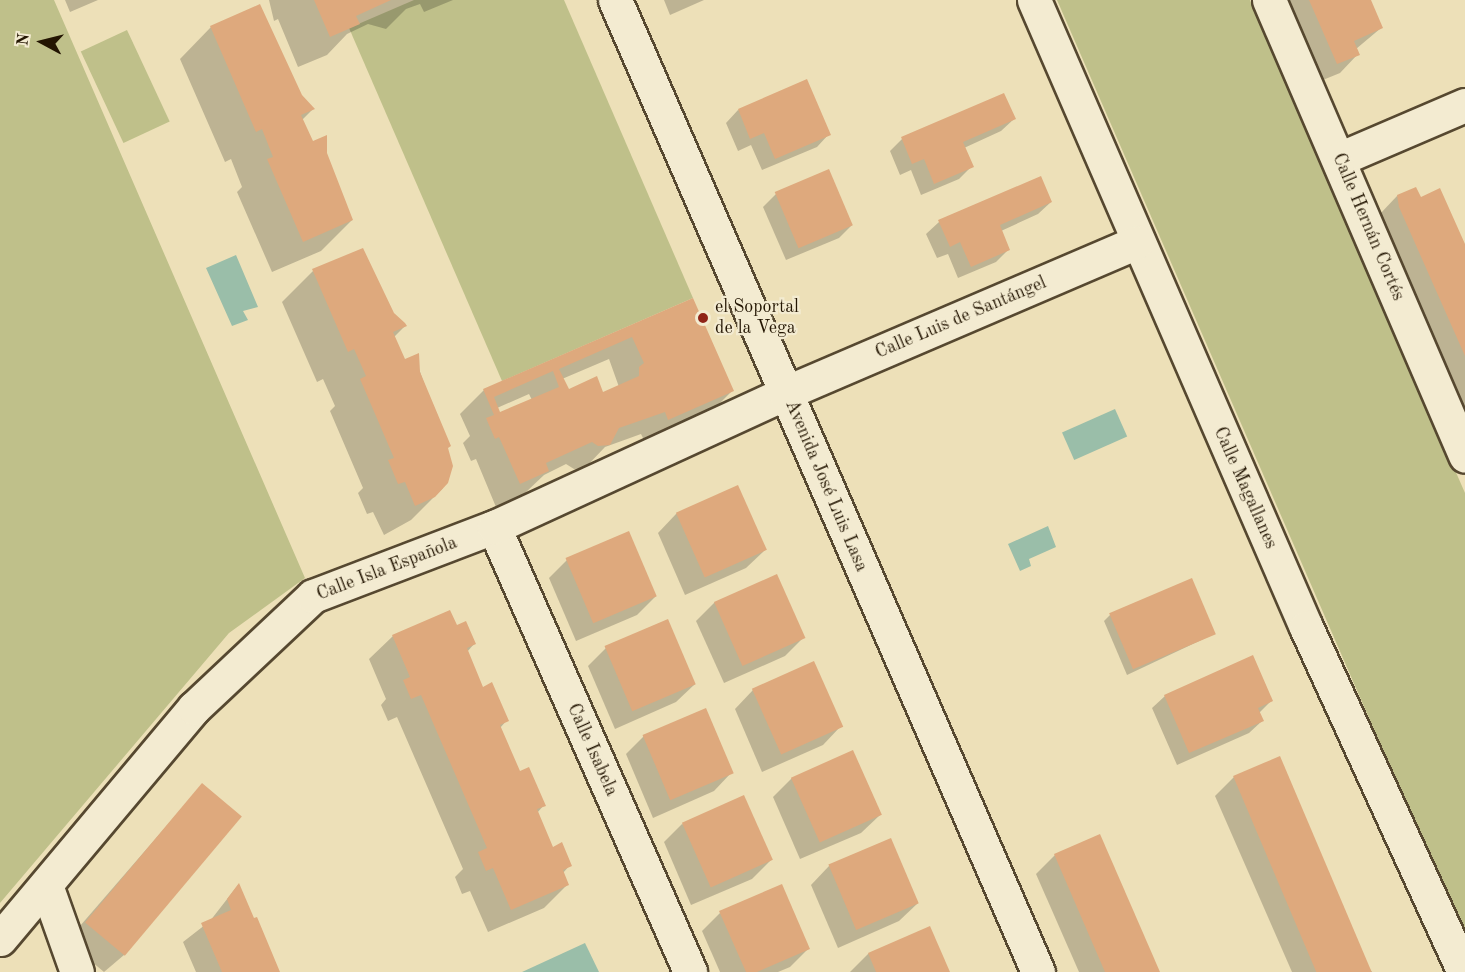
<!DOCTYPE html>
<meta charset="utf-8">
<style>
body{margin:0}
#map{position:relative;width:1465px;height:972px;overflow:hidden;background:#ede0b8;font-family:"Old Standard TT",serif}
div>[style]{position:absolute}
.green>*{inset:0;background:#bfc08a;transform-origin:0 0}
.water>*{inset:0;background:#9abea9;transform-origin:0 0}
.shadow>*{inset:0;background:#0003}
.building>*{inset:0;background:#dea97d;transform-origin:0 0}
.roads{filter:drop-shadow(2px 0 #564830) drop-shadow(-2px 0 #564830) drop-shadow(0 2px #564830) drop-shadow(0 -2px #564830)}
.street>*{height:33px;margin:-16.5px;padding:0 16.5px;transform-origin:16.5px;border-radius:16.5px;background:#f3ebd1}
.secondary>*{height:33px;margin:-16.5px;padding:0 16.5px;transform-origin:16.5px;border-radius:16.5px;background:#f3ebd1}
.dots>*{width:16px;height:16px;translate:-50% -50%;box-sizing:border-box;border:3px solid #f3ebd1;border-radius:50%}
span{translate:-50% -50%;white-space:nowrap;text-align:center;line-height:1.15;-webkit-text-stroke:4.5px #f3ebd1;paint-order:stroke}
.street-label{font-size:18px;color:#231502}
.poi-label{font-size:18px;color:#231502}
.left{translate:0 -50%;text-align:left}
.north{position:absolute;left:12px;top:12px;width:60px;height:60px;-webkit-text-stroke:4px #f3ebd1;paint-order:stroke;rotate:277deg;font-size:16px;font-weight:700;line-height:24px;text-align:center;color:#231502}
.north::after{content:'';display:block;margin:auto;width:21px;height:27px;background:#231502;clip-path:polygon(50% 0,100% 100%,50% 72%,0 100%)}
</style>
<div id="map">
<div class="green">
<div style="clip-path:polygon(0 0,54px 0,305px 578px,229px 633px,0 903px)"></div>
<div style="clip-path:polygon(414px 0,564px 0,693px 298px,502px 381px,349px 28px)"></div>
<div style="clip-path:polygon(1057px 0,1250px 0,1465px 493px,1465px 939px)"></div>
<div style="left:127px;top:30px;width:101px;height:51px;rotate:65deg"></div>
</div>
<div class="water">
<div style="clip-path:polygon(236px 255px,258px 307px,243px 311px,248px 320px,232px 326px,206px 268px)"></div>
<div style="left:1115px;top:409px;width:30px;height:58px;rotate:66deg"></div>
<div style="clip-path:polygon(1048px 526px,1056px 547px,1029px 559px,1031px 566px,1020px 571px,1008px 544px)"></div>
<div style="clip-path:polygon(585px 943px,599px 972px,522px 972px)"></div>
</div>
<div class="shadow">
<div style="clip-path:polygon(65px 0,98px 0,70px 12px)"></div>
<div style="clip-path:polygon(269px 0,453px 0,424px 12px,420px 4px,406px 9px,386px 29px,368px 24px,347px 34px,327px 55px,298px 67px,278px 19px,274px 21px)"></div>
<div style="clip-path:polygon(664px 0,704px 0,670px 15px)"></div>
<div style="clip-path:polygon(1283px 0,1369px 0,1381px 28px,1356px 49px,1358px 54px,1340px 73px,1318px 82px)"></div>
<div style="clip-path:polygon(211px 27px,313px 109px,302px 120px,312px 143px,326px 153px,352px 220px,321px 251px,272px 272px,237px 192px,242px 187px,231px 159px,225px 162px,180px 59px)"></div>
<div style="clip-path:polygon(738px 110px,829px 134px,817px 147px,762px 170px,751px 145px,738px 151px,726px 123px)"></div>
<div style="clip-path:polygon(1014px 119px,1001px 131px,964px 148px,972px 166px,959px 179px,921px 195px,911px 170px,900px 175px,890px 151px,902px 139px)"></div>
<div style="clip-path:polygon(776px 194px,852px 225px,839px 238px,786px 260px,763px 207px)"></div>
<div style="clip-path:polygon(1397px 196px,1420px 199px,1465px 248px,1465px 416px,1379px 215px)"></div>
<div style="clip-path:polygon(1051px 202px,1038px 214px,1001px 231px,1009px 249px,996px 262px,958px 278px,948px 254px,937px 258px,926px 234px,939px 222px)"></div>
<div style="clip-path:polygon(313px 271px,393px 314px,405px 326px,394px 337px,404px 361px,419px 369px,447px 448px,443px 488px,411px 520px,384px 535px,373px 512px,367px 514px,358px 493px,363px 488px,330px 411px,335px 406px,323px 379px,317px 382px,282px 302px)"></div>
<div style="clip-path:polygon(evenodd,693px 300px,732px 391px,709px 414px,645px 442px,641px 434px,605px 447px,585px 468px,574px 469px,566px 464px,544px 475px,524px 494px,496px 507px,476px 459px,471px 461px,463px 443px,470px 436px,460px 414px,484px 390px,693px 300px,609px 359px,619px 387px,603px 394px,568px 390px,562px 379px,609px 359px,693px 300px,529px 394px,532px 400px,499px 414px,497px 408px,529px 394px)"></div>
<div style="clip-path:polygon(738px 487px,765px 550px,746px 568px,685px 595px,658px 533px,676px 514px)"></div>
<div style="clip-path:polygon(567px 560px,656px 596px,637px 615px,576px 641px,549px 578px)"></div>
<div style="clip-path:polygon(715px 602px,803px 638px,785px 656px,724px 683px,696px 621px)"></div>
<div style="clip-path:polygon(1110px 615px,1214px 634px,1127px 675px,1104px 621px)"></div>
<div style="clip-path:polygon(456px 627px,474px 644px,467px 652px,482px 689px,507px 720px,500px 728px,519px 773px,544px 805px,537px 813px,552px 849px,570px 865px,563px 873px,568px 884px,544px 908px,488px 932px,470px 891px,462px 894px,455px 877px,463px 869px,397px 717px,388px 721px,381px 705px,386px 699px,369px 659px,393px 636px)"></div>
<div style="clip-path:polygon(606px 648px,695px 684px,676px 702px,615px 729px,588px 666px)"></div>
<div style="clip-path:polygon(753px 690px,841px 726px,823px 745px,762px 772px,735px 709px)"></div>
<div style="clip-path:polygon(1165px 696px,1271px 701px,1259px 713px,1262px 721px,1249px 733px,1177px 765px,1152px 708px)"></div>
<div style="clip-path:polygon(644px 736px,732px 772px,714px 791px,653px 818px,626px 754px)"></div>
<div style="clip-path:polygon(1234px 777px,1372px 972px,1292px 972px,1215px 796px)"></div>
<div style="clip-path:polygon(792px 778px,880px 815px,861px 833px,800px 859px,773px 797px)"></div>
<div style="clip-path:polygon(202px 785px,124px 955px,104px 972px,67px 941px)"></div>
<div style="clip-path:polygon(682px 824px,771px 860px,752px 879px,691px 905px,664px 842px)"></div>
<div style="clip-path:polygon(890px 840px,918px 903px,899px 921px,838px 948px,811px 885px,829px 866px)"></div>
<div style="clip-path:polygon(1055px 855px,1159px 972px,1079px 972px,1036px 874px)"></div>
<div style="clip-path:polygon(238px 885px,278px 972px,196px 972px,183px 942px,210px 921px)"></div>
<div style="clip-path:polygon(720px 913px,809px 948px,790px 967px,778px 972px,720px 972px,702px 931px)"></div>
<div style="clip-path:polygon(929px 928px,948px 972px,850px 972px,868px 954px)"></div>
</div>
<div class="building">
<div style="clip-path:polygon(314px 0,391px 0,356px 16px,360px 24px,330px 37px)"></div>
<div style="clip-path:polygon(1309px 0,1371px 0,1383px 28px,1354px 41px,1360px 55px,1337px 64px)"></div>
<div style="clip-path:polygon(260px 4px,302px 95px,315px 109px,301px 115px,313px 141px,327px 135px,327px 153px,353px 220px,303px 242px,267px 159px,273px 157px,262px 129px,256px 132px,210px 26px)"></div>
<div style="clip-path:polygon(807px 79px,831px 135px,775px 159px,764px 133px,750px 139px,738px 109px)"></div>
<div style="clip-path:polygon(1004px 93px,1016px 119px,963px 142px,974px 167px,934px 184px,924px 159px,912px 164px,901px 137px)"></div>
<div style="left:829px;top:169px;width:61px;height:59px;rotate:67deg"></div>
<div style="clip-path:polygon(1041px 176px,1052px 202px,1000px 225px,1010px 250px,971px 267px,960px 242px,950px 247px,938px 220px)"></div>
<div style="clip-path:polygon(1416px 187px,1421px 197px,1440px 188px,1465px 244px,1465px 356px,1399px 207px,1397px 195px)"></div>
<div style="clip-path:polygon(363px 248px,394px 313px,405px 323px,407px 326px,393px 332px,405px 359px,419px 353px,420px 372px,451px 446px,448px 448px,453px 466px,448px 483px,435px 497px,415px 506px,405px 482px,398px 484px,388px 460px,394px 458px,360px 379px,366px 376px,354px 349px,348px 352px,312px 269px)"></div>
<div style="clip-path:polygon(evenodd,693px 298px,734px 391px,668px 420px,665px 412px,619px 428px,610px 445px,598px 446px,592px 442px,546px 463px,549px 471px,520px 484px,499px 437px,495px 439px,486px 418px,494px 415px,483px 389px,693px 298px,632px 337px,644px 363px,639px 367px,639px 376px,603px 392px,597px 376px,569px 389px,559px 369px,632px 337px,693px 298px,553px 371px,559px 387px,500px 412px,494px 397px,553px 371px)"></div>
<div style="left:738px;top:485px;width:71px;height:68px;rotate:66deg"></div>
<div style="left:629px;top:531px;width:71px;height:69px;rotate:67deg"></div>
<div style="left:777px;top:574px;width:70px;height:69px;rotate:66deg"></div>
<div style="left:1192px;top:578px;width:61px;height:90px;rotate:67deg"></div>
<div style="clip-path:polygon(450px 610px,457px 625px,466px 621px,476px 644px,467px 648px,483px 687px,492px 682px,509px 721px,500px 725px,520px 771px,529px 767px,546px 806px,537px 809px,553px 847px,562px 842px,572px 866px,563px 870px,569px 885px,511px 910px,493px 868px,486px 871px,478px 852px,487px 848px,421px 695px,411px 699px,403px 680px,410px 677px,392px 635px)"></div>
<div style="left:668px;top:619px;width:71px;height:69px;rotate:67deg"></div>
<div style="clip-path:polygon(1253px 655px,1273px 701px,1258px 708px,1264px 721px,1189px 753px,1164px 695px)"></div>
<div style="left:814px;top:661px;width:72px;height:68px;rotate:66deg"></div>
<div style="left:706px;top:708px;width:71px;height:69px;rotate:67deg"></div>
<div style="left:853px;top:750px;width:71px;height:68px;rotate:66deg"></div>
<div style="left:1280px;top:756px;width:235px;height:51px;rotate:67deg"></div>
<div style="left:202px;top:783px;width:52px;height:182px;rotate:40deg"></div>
<div style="left:744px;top:795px;width:71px;height:68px;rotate:66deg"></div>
<div style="clip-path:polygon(1100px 834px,1160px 972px,1105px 972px,1054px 854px)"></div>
<div style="left:891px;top:838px;width:71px;height:68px;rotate:67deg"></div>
<div style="clip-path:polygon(239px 883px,254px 918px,257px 917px,280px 972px,222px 972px,201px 923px,231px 910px,227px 899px)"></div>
<div style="clip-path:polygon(782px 884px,810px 949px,757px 972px,746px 972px,719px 911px)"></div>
<div style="clip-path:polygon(930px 926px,950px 972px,876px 972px,868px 953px)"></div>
</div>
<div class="roads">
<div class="street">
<div style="left:1034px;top:0;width:683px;rotate:66.55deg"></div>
<div style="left:1306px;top:627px;width:379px;rotate:65.4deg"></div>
<div style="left:1269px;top:0;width:496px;rotate:66.7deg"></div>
<div style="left:1339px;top:159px;width:137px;rotate:-23.2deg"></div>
<div style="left:494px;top:527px;width:486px;rotate:66.2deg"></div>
<div style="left:46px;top:885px;width:92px;rotate:70.4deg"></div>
<div style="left:0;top:939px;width:302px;rotate:-50deg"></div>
<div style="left:194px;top:708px;width:163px;rotate:-43.3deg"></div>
<div style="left:313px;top:596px;width:194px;rotate:-20.9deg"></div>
<div style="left:494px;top:527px;width:320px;rotate:-24.7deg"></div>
<div style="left:785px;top:393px;width:383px;rotate:-23.2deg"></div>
</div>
<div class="secondary">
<div style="left:615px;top:0;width:1060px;rotate:66.48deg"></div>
</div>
</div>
<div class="dots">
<div style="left:703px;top:318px;background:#8f2418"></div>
</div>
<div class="street-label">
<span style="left:1368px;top:227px;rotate:67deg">Calle Hernán Cortés</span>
<span style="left:961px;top:318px;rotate:-23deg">Calle Luis de Santángel</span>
<span style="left:826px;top:486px;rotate:67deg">Avenida José Luis Lasa</span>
<span style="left:1245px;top:488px;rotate:66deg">Calle Magallanes</span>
<span style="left:387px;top:569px;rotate:-21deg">Calle Isla Española</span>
<span style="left:592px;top:750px;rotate:66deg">Calle Isabela</span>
</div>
<div class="poi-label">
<span class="left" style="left:715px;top:318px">el Soportal<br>de la Vega</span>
</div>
<div class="north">N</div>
</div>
